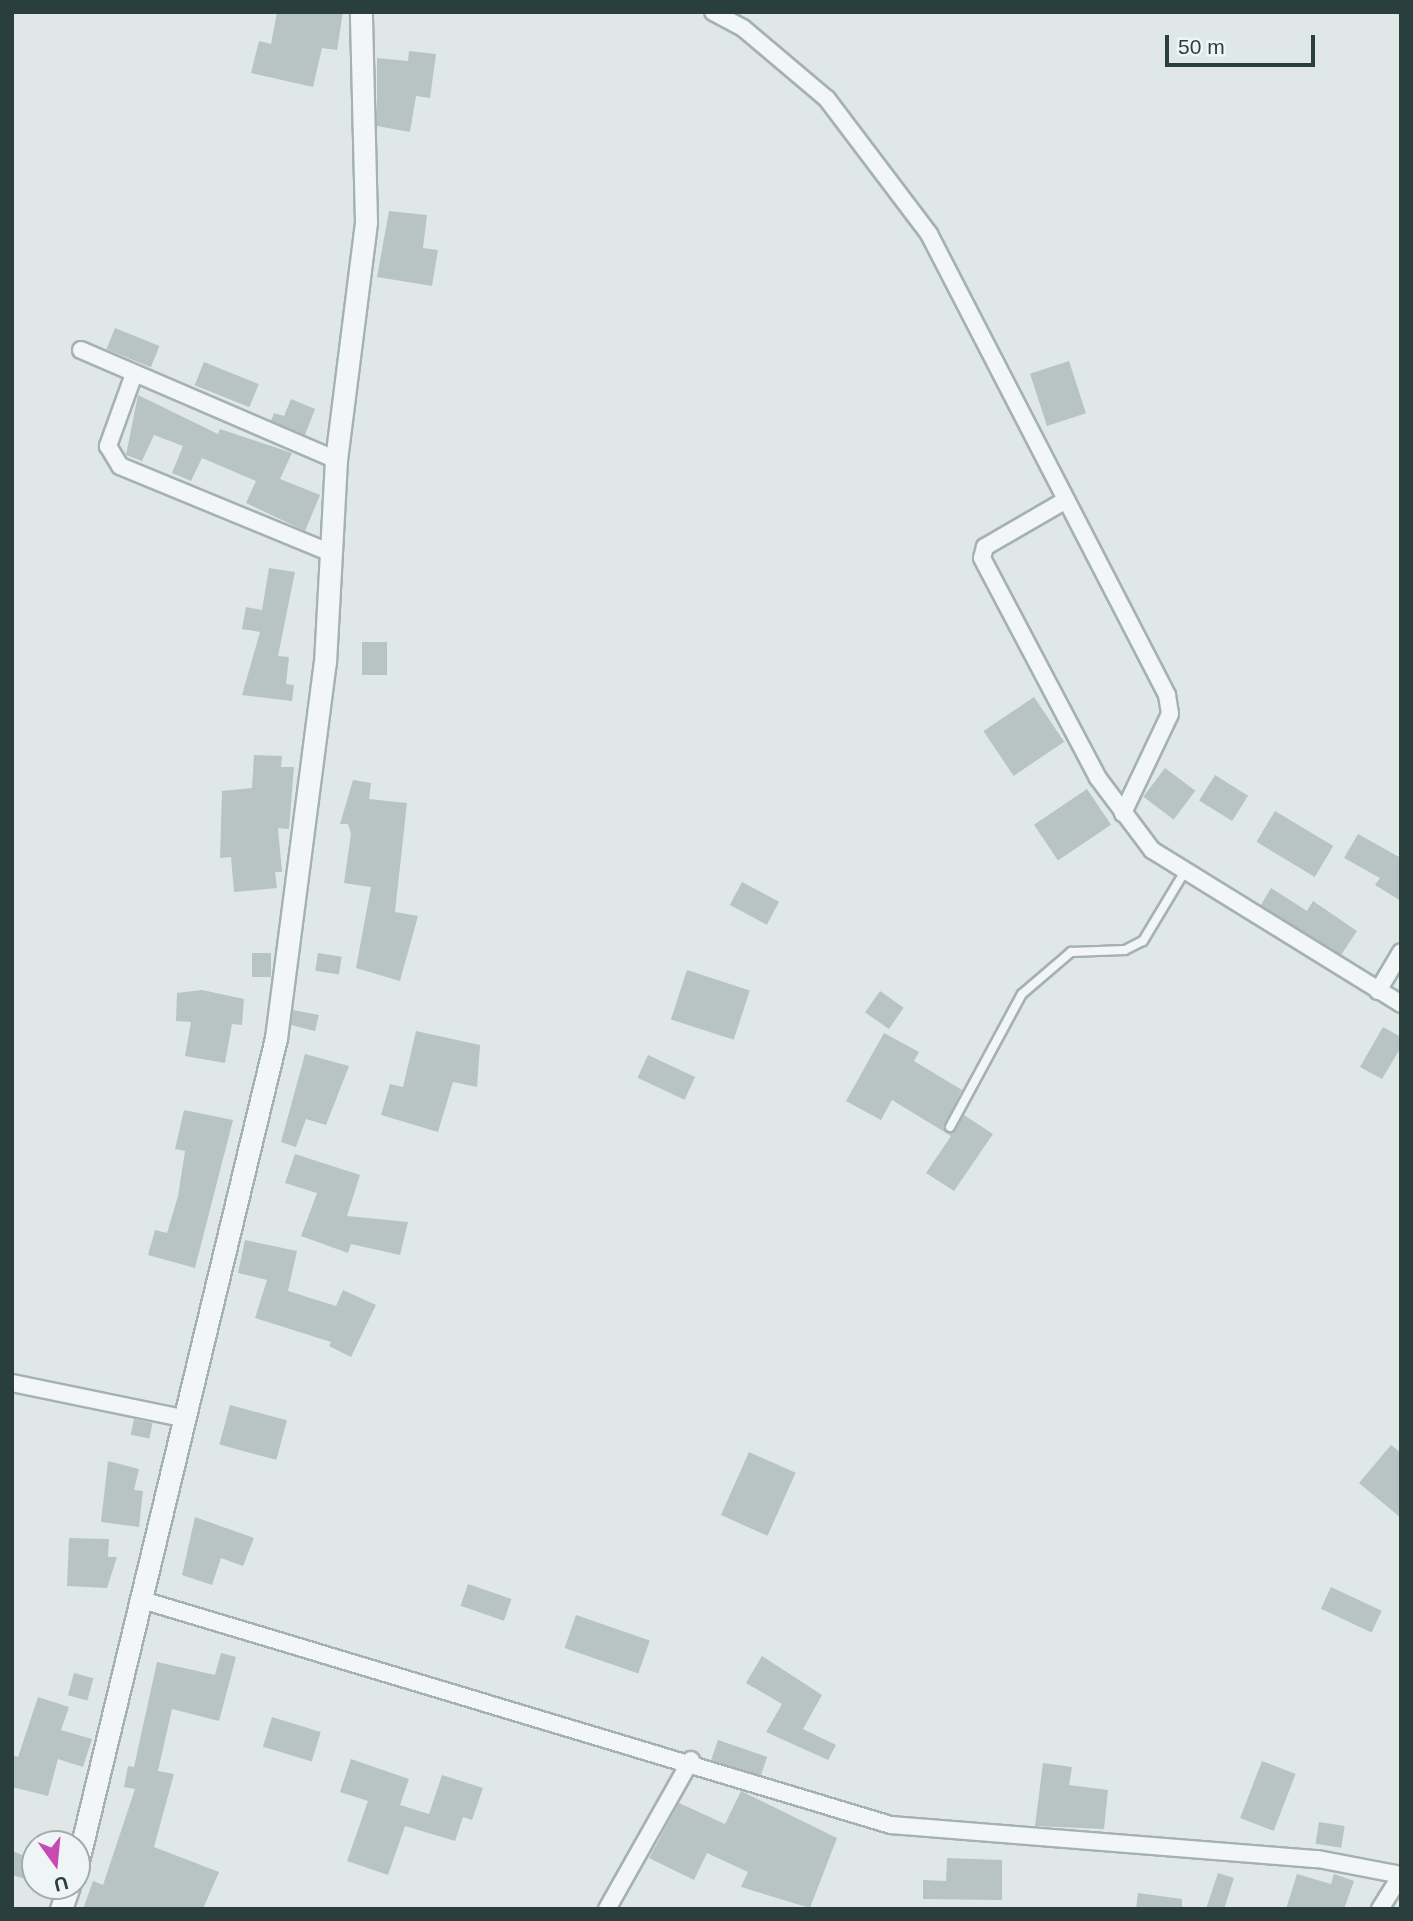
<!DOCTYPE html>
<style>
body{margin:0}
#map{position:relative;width:1413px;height:1921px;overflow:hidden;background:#dfe8e7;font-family:Arial,sans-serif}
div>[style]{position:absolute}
.building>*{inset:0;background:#b7c4c3;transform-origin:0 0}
.roads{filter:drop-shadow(2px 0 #a5b2b1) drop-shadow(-2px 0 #a5b2b1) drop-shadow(0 2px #a5b2b1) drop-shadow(0 -2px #a5b2b1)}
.service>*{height:8px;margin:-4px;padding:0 4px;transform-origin:4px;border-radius:4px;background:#f2f6f6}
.minor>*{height:16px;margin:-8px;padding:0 8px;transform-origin:8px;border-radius:8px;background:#f2f6f6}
.tertiary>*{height:21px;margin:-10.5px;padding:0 10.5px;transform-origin:10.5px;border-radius:10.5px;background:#f2f6f6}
span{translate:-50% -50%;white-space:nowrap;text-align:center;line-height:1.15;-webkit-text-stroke:7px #eff5f5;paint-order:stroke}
.frame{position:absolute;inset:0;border:14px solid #293e3d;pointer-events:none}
.north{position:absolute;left:21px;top:1830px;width:70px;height:70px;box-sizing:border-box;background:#eff5f5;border:2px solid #a0acab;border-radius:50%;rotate:165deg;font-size:19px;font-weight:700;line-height:28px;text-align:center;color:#293e3d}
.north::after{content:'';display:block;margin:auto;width:24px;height:32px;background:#c74ab4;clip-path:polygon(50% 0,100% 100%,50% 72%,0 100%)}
.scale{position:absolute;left:1165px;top:35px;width:150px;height:32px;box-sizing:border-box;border:4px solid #293e3d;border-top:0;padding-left:9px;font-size:21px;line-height:24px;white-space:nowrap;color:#293e3d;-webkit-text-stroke:5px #eff5f5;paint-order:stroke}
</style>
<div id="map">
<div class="building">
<div style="clip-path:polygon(277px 12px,343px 12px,337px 50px,322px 48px,313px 87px,251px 73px,259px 41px,271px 44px)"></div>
<div style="clip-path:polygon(409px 51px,436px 54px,430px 98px,416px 96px,410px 132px,377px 126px,377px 58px,408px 61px)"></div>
<div style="clip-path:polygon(389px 211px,427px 215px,423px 248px,438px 250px,432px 286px,377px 277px)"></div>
<div style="left:115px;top:328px;width:48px;height:23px;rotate:22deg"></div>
<div style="left:1069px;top:361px;width:55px;height:41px;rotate:72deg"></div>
<div style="left:204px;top:362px;width:59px;height:25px;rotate:22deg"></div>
<div style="clip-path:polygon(138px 395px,218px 434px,220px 429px,292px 453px,280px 479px,320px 495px,305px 531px,246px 503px,256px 481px,202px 458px,191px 481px,172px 473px,183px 446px,154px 435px,142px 461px,126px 455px)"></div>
<div style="clip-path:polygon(291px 399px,315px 409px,305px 435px,271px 421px,274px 413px,284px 416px)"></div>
<div style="clip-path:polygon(269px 568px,295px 572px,278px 656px,289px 657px,286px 684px,294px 685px,292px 701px,242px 695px,260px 632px,242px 629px,246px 607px,262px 610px)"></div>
<div style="left:362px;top:642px;width:25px;height:33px"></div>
<div style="left:1034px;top:697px;width:54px;height:61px;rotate:56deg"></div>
<div style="clip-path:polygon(254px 755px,282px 756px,281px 767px,294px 767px,289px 829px,278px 828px,282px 872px,275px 872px,277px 888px,234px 892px,231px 857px,220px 858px,222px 791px,252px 788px)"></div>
<div style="left:1165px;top:768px;width:38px;height:36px;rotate:37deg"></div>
<div style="left:1215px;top:775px;width:39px;height:30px;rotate:32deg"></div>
<div style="clip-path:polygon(353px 780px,371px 783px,369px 799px,407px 803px,395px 912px,418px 916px,400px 981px,356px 968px,371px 887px,344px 883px,351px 834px,348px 824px,340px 824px)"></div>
<div style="left:1087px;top:789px;width:43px;height:64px;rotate:56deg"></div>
<div style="left:1275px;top:811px;width:68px;height:36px;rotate:31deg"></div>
<div style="clip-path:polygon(1358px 834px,1401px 858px,1401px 901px,1375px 885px,1380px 878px,1344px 858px)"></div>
<div style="left:742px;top:882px;width:42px;height:26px;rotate:28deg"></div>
<div style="clip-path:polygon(1271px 888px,1307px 911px,1313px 901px,1357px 931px,1341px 955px,1261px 905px)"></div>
<div style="left:252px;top:953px;width:19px;height:24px"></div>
<div style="left:318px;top:953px;width:24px;height:18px;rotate:9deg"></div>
<div style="left:687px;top:970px;width:66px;height:52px;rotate:18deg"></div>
<div style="clip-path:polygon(202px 990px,244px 999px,242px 1025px,232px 1024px,225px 1063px,185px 1056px,191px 1022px,176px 1021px,177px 993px)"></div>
<div style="left:880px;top:991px;width:29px;height:26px;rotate:35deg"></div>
<div style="clip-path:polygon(293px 1010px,319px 1015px,315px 1031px,291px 1025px)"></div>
<div style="clip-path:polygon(1383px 1027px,1401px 1037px,1401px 1047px,1382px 1079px,1360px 1067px)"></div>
<div style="clip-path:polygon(416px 1031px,480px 1045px,477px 1087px,453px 1082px,438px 1132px,381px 1115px,390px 1084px,403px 1087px)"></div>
<div style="clip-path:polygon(884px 1033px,919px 1052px,914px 1061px,962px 1090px,944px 1125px,946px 1132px,954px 1132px,964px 1115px,993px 1134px,954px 1191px,926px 1173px,951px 1136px,892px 1100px,881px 1120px,846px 1101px)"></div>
<div style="clip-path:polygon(305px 1054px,349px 1066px,326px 1125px,306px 1119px,296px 1147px,281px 1142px)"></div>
<div style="left:648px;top:1055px;width:52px;height:25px;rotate:25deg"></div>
<div style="clip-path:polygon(184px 1110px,233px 1120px,195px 1268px,148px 1255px,155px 1230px,167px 1233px,178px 1196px,185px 1151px,175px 1149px)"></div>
<div style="clip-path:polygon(295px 1154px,360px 1175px,347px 1216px,408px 1222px,400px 1255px,351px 1244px,348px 1253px,301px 1236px,317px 1193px,285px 1183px)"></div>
<div style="clip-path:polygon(245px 1240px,297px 1251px,288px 1291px,336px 1306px,343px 1290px,376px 1305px,351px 1357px,329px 1346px,331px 1342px,255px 1318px,267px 1280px,238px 1273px)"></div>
<div style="left:230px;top:1405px;width:59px;height:41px;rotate:15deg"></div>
<div style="left:134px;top:1419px;width:19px;height:16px;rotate:12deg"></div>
<div style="clip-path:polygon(1391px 1445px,1401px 1453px,1401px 1518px,1359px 1483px)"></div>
<div style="left:749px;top:1452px;width:51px;height:69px;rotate:24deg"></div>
<div style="clip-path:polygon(108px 1461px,139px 1469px,134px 1490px,143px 1491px,139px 1527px,101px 1522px)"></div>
<div style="clip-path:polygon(195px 1517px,254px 1538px,243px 1566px,221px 1558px,212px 1585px,182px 1575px)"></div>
<div style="clip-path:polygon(69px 1538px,109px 1539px,108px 1557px,117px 1557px,107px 1588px,67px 1586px)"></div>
<div style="left:468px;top:1584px;width:46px;height:23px;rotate:19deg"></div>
<div style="left:1331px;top:1587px;width:56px;height:24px;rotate:25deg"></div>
<div style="left:576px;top:1615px;width:78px;height:35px;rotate:19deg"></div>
<div style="clip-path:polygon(221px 1653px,236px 1657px,219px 1721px,172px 1709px,158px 1771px,174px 1774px,154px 1847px,219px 1872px,203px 1909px,83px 1909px,93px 1881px,103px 1885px,135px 1789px,124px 1787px,128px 1766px,134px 1767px,157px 1662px,215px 1675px)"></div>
<div style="clip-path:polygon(762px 1656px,822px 1695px,803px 1729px,836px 1745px,828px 1760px,766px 1732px,782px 1704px,746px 1683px)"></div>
<div style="left:74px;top:1673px;width:20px;height:23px;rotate:15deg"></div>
<div style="clip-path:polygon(38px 1697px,69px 1707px,61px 1730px,92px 1739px,83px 1767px,58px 1759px,48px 1796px,12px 1787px,12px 1755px,18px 1757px)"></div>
<div style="left:272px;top:1717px;width:51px;height:31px;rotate:17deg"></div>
<div style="left:718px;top:1740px;width:52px;height:21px;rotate:19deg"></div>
<div style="clip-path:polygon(351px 1759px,409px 1779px,400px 1805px,429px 1814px,442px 1775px,483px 1788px,472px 1820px,463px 1817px,455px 1841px,405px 1826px,388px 1875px,347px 1861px,368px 1801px,340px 1792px)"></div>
<div style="left:1262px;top:1761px;width:36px;height:61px;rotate:21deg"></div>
<div style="clip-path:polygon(1043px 1763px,1072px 1767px,1069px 1785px,1108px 1790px,1104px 1829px,1035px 1826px)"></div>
<div style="clip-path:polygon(741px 1791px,837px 1838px,810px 1908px,741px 1887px,748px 1872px,707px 1853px,694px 1880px,649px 1858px,679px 1803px,725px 1824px)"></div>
<div style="left:1319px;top:1822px;width:26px;height:22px;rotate:9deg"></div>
<div style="clip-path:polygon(12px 1851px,35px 1860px,35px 1882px,12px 1875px)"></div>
<div style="clip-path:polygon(947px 1858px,1002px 1860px,1002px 1900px,923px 1899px,923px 1880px,946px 1881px)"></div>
<div style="clip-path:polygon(1218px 1873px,1234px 1878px,1224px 1909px,1206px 1909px)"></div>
<div style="clip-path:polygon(1297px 1874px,1331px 1884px,1334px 1874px,1354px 1881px,1344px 1909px,1286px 1909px)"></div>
<div style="clip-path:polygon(1138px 1893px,1182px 1899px,1182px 1909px,1136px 1909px)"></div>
</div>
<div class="roads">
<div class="service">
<div style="left:950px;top:1127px;width:151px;rotate:-61.6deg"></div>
<div style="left:1022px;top:994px;width:65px;rotate:-40.6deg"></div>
<div style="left:1071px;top:952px;width:54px;rotate:-2.1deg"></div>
<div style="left:1125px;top:950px;width:20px;rotate:-27deg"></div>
<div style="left:1143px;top:941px;width:82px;rotate:-59deg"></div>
</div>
<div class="minor">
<div style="left:713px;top:12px;width:34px;rotate:28deg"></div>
<div style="left:743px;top:28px;width:110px;rotate:40.2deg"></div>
<div style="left:827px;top:99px;width:169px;rotate:52.9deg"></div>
<div style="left:929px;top:234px;width:519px;rotate:62.69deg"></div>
<div style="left:1167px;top:695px;width:19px;rotate:81deg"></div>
<div style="left:1170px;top:714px;width:110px;rotate:115.4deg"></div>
<div style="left:81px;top:350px;width:278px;rotate:23.3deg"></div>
<div style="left:134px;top:374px;width:77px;rotate:109.9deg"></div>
<div style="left:108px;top:446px;width:23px;rotate:59deg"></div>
<div style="left:120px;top:466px;width:226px;rotate:22.4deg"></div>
<div style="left:1066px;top:500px;width:94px;rotate:149.9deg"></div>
<div style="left:985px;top:547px;width:11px;rotate:105deg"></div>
<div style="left:982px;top:558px;width:249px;rotate:62.2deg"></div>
<div style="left:1098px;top:778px;width:90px;rotate:53.1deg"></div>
<div style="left:1152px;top:850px;width:293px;rotate:31.7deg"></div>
<div style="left:1378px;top:991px;width:45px;rotate:-59.5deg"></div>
<div style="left:12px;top:1383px;width:175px;rotate:11.6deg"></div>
<div style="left:139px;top:1599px;width:785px;rotate:16.73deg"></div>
<div style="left:891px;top:1825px;width:428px;rotate:4.6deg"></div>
<div style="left:1318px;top:1859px;width:85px;rotate:10.9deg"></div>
<div style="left:607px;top:1909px;width:171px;rotate:-60.6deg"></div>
<div style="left:1380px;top:1909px;width:40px;rotate:-58deg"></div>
</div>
<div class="tertiary">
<div style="left:77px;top:1865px;width:851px;rotate:-76.47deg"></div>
<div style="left:276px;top:1038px;width:378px;rotate:-82.6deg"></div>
<div style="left:325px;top:663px;width:203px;rotate:-86.9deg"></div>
<div style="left:336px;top:460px;width:240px;rotate:-82.8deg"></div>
<div style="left:366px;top:222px;width:210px;rotate:-91.4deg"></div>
<div style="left:61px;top:1909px;width:24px;rotate:-71deg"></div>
</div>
</div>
<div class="frame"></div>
<div class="north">U</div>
<div class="scale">50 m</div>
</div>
